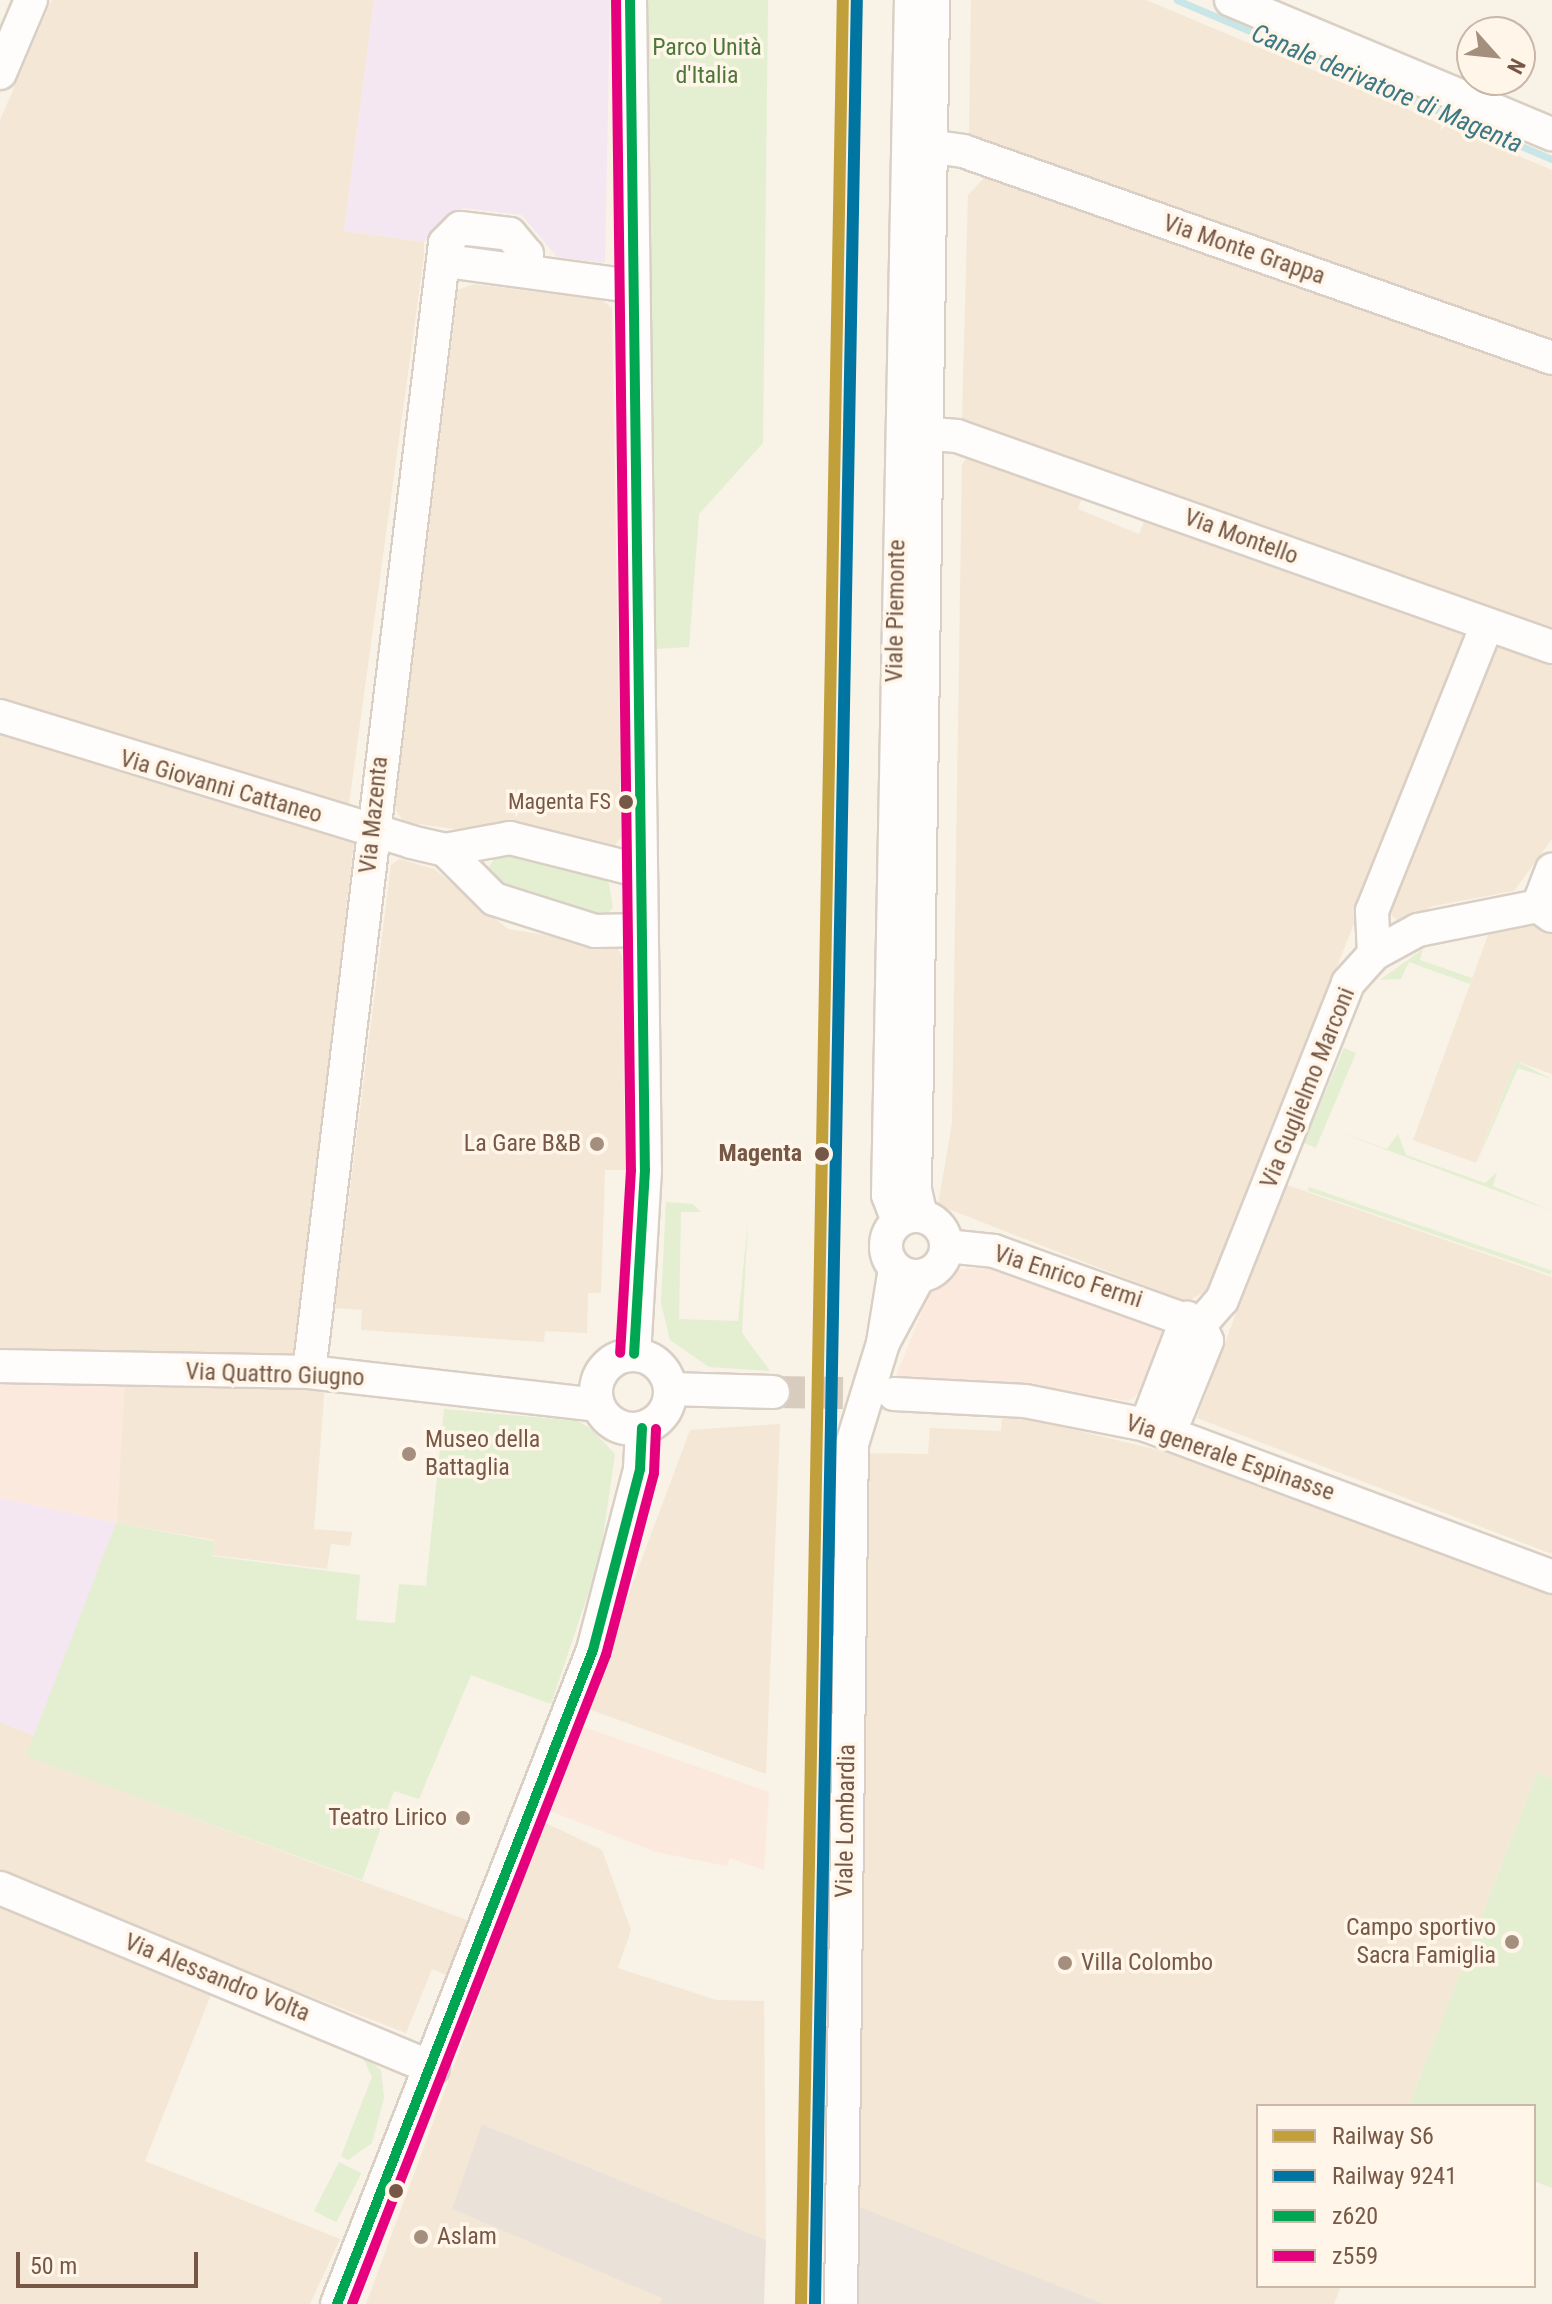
<!DOCTYPE html>
<meta charset="utf-8">
<style>
body{margin:0}
#map{position:relative;width:1552px;height:2304px;overflow:hidden;background:#f8f2e7;font-family:"Roboto Condensed",sans-serif}
div>[style]{position:absolute}
.residential>*{inset:0;background:#f4e7d6}
.commercial>*{inset:0;background:#fce9dd}
.industrial>*{inset:0;background:#eae1d8}
.education>*{inset:0;background:#f4e7f1}
.green>*{inset:0;background:#e3efd0;transform-origin:0 0}
.stream>*{height:7px;margin:-3.5px;padding:0 3.5px;transform-origin:3.5px;border-radius:3.5px;background:#c8e6e8}
.minor-tunnel>*{height:32px;margin-top:-16px;transform-origin:0;background:repeating-linear-gradient(90deg,#d8ccbf 0 32px,transparent 0 48px)}
.roads{filter:drop-shadow(2px 0 #d9cfc5) drop-shadow(-2px 0 #d9cfc5) drop-shadow(0 2px #d9cfc5) drop-shadow(0 -2px #d9cfc5)}
.minor>*{height:32px;margin:-16px;padding:0 16px;transform-origin:16px;border-radius:16px;background:#fefdfb}
.minor>.ring{margin:-16px;padding:0;box-sizing:content-box;background:none;border:32px solid #fefdfb;border-radius:50%}
.bus-1>*{height:10px;margin:-5px;padding:0 5px;transform-origin:5px;border-radius:5px;background:#00a651}
.bus-2>*{height:10px;margin:-5px;padding:0 5px;transform-origin:5px;border-radius:5px;background:#e5007d}
.rail-1>*{height:12px;margin:-6px;padding:0 6px;transform-origin:6px;border-radius:6px;background:#c1a03c}
.rail-2>*{height:12px;margin:-6px;padding:0 6px;transform-origin:6px;border-radius:6px;background:#0075a1}
.dots>*{width:22px;height:22px;translate:-50% -50%;box-sizing:border-box;border:4px solid #fff6e9;border-radius:50%}
span{translate:-50% -50%;white-space:nowrap;text-align:center;line-height:1.15;-webkit-text-stroke:7px #fff6e9;paint-order:stroke}
.bus-label{font-size:22px;color:#775846}
.right{translate:-100% -50%;text-align:right}
.park-label{font-size:24px;color:#4c783a}
.street-label{font-size:24px;color:#775846}
.poi-label{font-size:24px;color:#775846}
.left{translate:0 -50%;text-align:left}
.stop-label{font-size:24px;color:#775846;font-weight:700}
.water-label{font-size:26px;color:#3b7986;font-style:italic}
.legend{position:absolute;left:1256px;top:2104px;width:280px;height:184px;box-sizing:border-box;background:#fff6e9;border:2px solid #c9b7a8;margin:0;padding:10px 14px;list-style:none;font-size:24px;color:#775846}
.legend li{display:flex;align-items:center;gap:16px;height:40px}
.legend b{width:40px;border:2px solid #c9b7a8}
.north{position:absolute;left:1456px;top:16px;width:80px;height:80px;box-sizing:border-box;background:#fff6e9;border:2px solid #c9b7a8;border-radius:50%;rotate:117deg;font-size:22px;font-weight:700;line-height:32px;text-align:center;color:#775846}
.north::after{content:'';display:block;margin:auto;width:28px;height:36px;background:#a48e7e;clip-path:polygon(50% 0,100% 100%,50% 72%,0 100%)}
.scale{position:absolute;left:16px;top:2252px;width:182px;height:36px;box-sizing:border-box;border:4px solid #775846;border-top:0;padding-left:10px;font-size:24px;line-height:28px;white-space:nowrap;color:#775846;-webkit-text-stroke:6px #fff6e9;paint-order:stroke}
</style>
<div id="map">
<div class="residential">
<div style="clip-path:polygon(52px 0,374px 0,344px 231px,424px 242px,424px 256px,349px 804px,0 700px,0 120px)"></div>
<div style="clip-path:polygon(971px 0,1146px 0,1552px 170px,1552px 345px,969px 134px)"></div>
<div style="clip-path:polygon(989px 173px,1552px 366px,1552px 638px,962px 419px,968px 195px)"></div>
<div style="clip-path:polygon(474px 284px,601px 300px,612px 308px,621px 837px,612px 849px,515px 822px,476px 832px,404px 822px,395px 809px,458px 290px)"></div>
<div style="clip-path:polygon(969px 456px,1083px 494px,1078px 509px,1139px 534px,1146px 517px,1467px 635px,1211px 1288px,1187px 1302px,938px 1205px,952px 1123px,962px 464px)"></div>
<div style="clip-path:polygon(1505px 644px,1552px 662px,1552px 839px,1514px 891px,1433px 906px,1399px 922px,1390px 914px,1494px 648px)"></div>
<div style="clip-path:polygon(0 732px,354px 842px,294px 1360px,0 1348px)"></div>
<div style="clip-path:polygon(399px 859px,434px 869px,508px 929px,617px 947px,622px 957px,625px 1170px,605px 1170px,601px 1293px,588px 1293px,587px 1333px,545px 1331px,544px 1342px,361px 1330px,362px 1310px,335px 1308px,391px 865px)"></div>
<div style="clip-path:polygon(1521px 923px,1552px 929px,1552px 1074px,1516px 1061px,1476px 1163px,1413px 1140px,1491px 927px)"></div>
<div style="clip-path:polygon(1284px 1184px,1552px 1277px,1552px 1554px,1197px 1418px)"></div>
<div style="clip-path:polygon(125px 1381px,325px 1384px,314px 1529px,352px 1532px,350px 1546px,331px 1544px,327px 1569px,212px 1555px,214px 1540px,116px 1523px)"></div>
<div style="clip-path:polygon(1002px 1412px,1256px 1474px,1552px 1594px,1552px 1778px,1537px 1773px,1409px 2106px,1258px 2106px,1258px 2286px,1341px 2286px,1334px 2304px,1104px 2304px,852px 2205px,867px 1453px,928px 1454px,930px 1428px,1001px 1431px)"></div>
<div style="clip-path:polygon(780px 1424px,766px 1774px,586px 1708px,690px 1430px)"></div>
<div style="clip-path:polygon(0 1722px,35px 1736px,27px 1756px,472px 1922px,451px 1977px,432px 1969px,406px 2033px,0 1877px)"></div>
<div style="clip-path:polygon(544px 1822px,602px 1850px,631px 1930px,618px 1968px,716px 2000px,764px 2001px,766px 2240px,482px 2124px,662px 2298px,660px 2304px,366px 2304px)"></div>
<div style="clip-path:polygon(0 1895px,216px 1982px,145px 2161px,340px 2239px,310px 2304px,0 2304px)"></div>
</div>
<div class="commercial">
<div style="clip-path:polygon(994px 1265px,1163px 1328px,1165px 1344px,1147px 1387px,1128px 1401px,1031px 1384px,895px 1378px,930px 1292px,958px 1270px)"></div>
<div style="clip-path:polygon(125px 1381px,117px 1523px,0 1498px,0 1382px)"></div>
<div style="clip-path:polygon(578px 1725px,769px 1792px,764px 1870px,730px 1858px,727px 1866px,656px 1852px,545px 1809px)"></div>
</div>
<div class="industrial">
<div style="clip-path:polygon(482px 2124px,766px 2240px,764px 2304px,660px 2304px,662px 2298px,452px 2209px)"></div>
<div style="clip-path:polygon(857px 2206px,1104px 2304px,855px 2304px)"></div>
</div>
<div class="education">
<div style="clip-path:polygon(374px 0,610px 0,605px 263px,557px 257px,522px 215px,464px 208px,424px 242px,344px 231px)"></div>
<div style="clip-path:polygon(0 1498px,117px 1523px,35px 1736px,0 1722px)"></div>
</div>
<div class="green">
<div style="clip-path:polygon(644px 0,768px 0,763px 443px,699px 514px,689px 647px,655px 649px)"></div>
<div style="clip-path:polygon(500px 849px,608px 879px,613px 908px,601px 919px,498px 890px,486px 872px)"></div>
<div style="clip-path:polygon(1423px 949px,1420px 960px,1472px 978px,1470px 984px,1409px 962px,1401px 979px,1380px 980px)"></div>
<div style="left:1344px;top:1048px;width:13px;height:103px;rotate:23deg"></div>
<div style="clip-path:polygon(1516px 1061px,1552px 1079px,1518px 1068px,1477px 1162px)"></div>
<div style="clip-path:polygon(1330px 1129px,1387px 1149px,1398px 1134px,1406px 1155px,1485px 1183px,1497px 1172px,1493px 1186px,1552px 1211px)"></div>
<div style="left:1309px;top:1187px;width:257px;height:4px;rotate:19deg"></div>
<div style="clip-path:polygon(666px 1202px,693px 1204px,701px 1212px,681px 1212px,679px 1319px,738px 1321px,748px 1220px,742px 1333px,770px 1371px,709px 1367px,670px 1340px,661px 1303px)"></div>
<div style="clip-path:polygon(444px 1409px,578px 1421px,591px 1429px,615px 1454px,600px 1558px,551px 1704px,471px 1675px,419px 1799px,394px 1791px,362px 1880px,26px 1756px,116px 1523px,214px 1541px,212px 1556px,360px 1575px,356px 1620px,395px 1623px,399px 1584px,426px 1586px)"></div>
<div style="clip-path:polygon(1537px 1773px,1552px 1778px,1552px 2188px,1534px 2181px,1534px 2106px,1409px 2106px)"></div>
<div style="clip-path:polygon(361px 2054px,381px 2070px,384px 2098px,372px 2143px,348px 2160px,341px 2156px,372px 2077px)"></div>
<div style="left:339px;top:2162px;width:25px;height:55px;rotate:27deg"></div>
</div>
<div class="stream">
<div style="left:1177px;top:0;width:407px;rotate:23deg"></div>
</div>
<div class="minor-tunnel">
<div style="left:773px;top:1392px;width:70px;rotate:0.8deg"></div>
</div>
<div class="roads">
<div class="minor">
<div style="left:630px;top:0;width:1170px;rotate:89.27deg"></div>
<div style="left:645px;top:1170px;width:184px;rotate:93.4deg"></div>
<div style="left:1231px;top:0;width:348px;rotate:22.7deg"></div>
<div style="left:0;top:73px;width:79px;rotate:-67deg"></div>
<div style="left:915px;top:144px;width:49px;rotate:8.3deg"></div>
<div style="left:963px;top:151px;width:624px;rotate:19.36deg"></div>
<div style="left:447px;top:261px;width:186px;rotate:7.7deg"></div>
<div style="left:908px;top:432px;width:49px;rotate:4.7deg"></div>
<div style="left:957px;top:436px;width:631px;rotate:19.53deg"></div>
<div style="left:0;top:716px;width:430px;rotate:17deg"></div>
<div style="left:411px;top:842px;width:35px;rotate:13deg"></div>
<div style="left:445px;top:850px;width:66px;rotate:-10.5deg"></div>
<div style="left:510px;top:838px;width:135px;rotate:14.1deg"></div>
<div style="left:445px;top:850px;width:69px;rotate:45deg"></div>
<div style="left:494px;top:899px;width:106px;rotate:17.6deg"></div>
<div style="left:595px;top:931px;width:46px;rotate:-1.2deg"></div>
<div style="left:1538px;top:906px;width:39px;rotate:-69deg"></div>
<div style="left:1374px;top:954px;width:43px;rotate:-92.7deg"></div>
<div style="left:1372px;top:911px;width:308px;rotate:-68.1deg"></div>
<div class="ring" style="left:886px;top:1216px;width:28px;height:28px"></div>
<div style="left:921px;top:1216px;width:26px;rotate:-103deg"></div>
<div style="left:915px;top:1191px;width:1191px;rotate:-89.13deg"></div>
<div style="left:898px;top:1221px;width:28px;rotate:-111deg"></div>
<div style="left:888px;top:1195px;width:1195px;rotate:-88.9deg"></div>
<div style="left:946px;top:1246px;width:48px;rotate:5.9deg"></div>
<div style="left:994px;top:1251px;width:219px;rotate:19.8deg"></div>
<div style="left:1200px;top:1325px;width:17px;rotate:66deg"></div>
<div style="left:1207px;top:1341px;width:98px;rotate:112.1deg"></div>
<div style="left:1200px;top:1325px;width:33px;rotate:-49deg"></div>
<div style="left:1222px;top:1300px;width:341px;rotate:-68.3deg"></div>
<div style="left:1348px;top:983px;width:39px;rotate:-48deg"></div>
<div style="left:1374px;top:954px;width:50px;rotate:-28.6deg"></div>
<div style="left:1418px;top:930px;width:122px;rotate:-11.3deg"></div>
<div style="left:1538px;top:906px;width:17px;rotate:36deg"></div>
<div style="left:883px;top:1343px;width:76px;rotate:-61.8deg"></div>
<div class="ring" style="left:596px;top:1355px;width:42px;height:42px"></div>
<div style="left:0;top:1366px;width:309px;rotate:1.1deg"></div>
<div style="left:309px;top:1372px;width:290px;rotate:6.5deg"></div>
<div style="left:309px;top:1372px;width:1137px;rotate:-83.13deg"></div>
<div style="left:445px;top:243px;width:21px;rotate:-45deg"></div>
<div style="left:460px;top:228px;width:50px;rotate:6.8deg"></div>
<div style="left:510px;top:234px;width:26px;rotate:50deg"></div>
<div style="left:527px;top:254px;width:16px;rotate:90deg"></div>
<div style="left:670px;top:1389px;width:103px;rotate:1.7deg"></div>
<div style="left:894px;top:1394px;width:131px;rotate:3.1deg"></div>
<div style="left:1025px;top:1401px;width:123px;rotate:11.2deg"></div>
<div style="left:1146px;top:1425px;width:434px;rotate:20.5deg"></div>
<div style="left:1146px;top:1425px;width:115px;rotate:-69deg"></div>
<div style="left:0;top:1888px;width:469px;rotate:22.6deg"></div>
<div style="left:337px;top:2304px;width:702px;rotate:-68.62deg"></div>
<div style="left:593px;top:1650px;width:187px;rotate:-75.4deg"></div>
<div style="left:640px;top:1469px;width:41px;rotate:-87.2deg"></div>
<div style="left:841px;top:2304px;width:860px;rotate:-89.27deg"></div>
<div style="left:852px;top:1444px;width:106px;rotate:-72.9deg"></div>
<div style="left:883px;top:1343px;width:76px;rotate:-80.9deg"></div>
</div>
</div>
<div class="bus-1">
<div style="left:630px;top:0;width:1170px;rotate:89.27deg"></div>
<div style="left:645px;top:1170px;width:184px;rotate:93.4deg"></div>
<div style="left:337px;top:2304px;width:702px;rotate:-68.62deg"></div>
<div style="left:593px;top:1650px;width:187px;rotate:-75.4deg"></div>
<div style="left:640px;top:1469px;width:41px;rotate:-87.2deg"></div>
</div>
<div class="bus-2">
<div style="left:616px;top:0;width:1170px;rotate:89.27deg"></div>
<div style="left:631px;top:1170px;width:183px;rotate:93.4deg"></div>
<div style="left:352px;top:2304px;width:697px;rotate:-68.63deg"></div>
<div style="left:606px;top:1655px;width:188px;rotate:-75.2deg"></div>
<div style="left:654px;top:1473px;width:44px;rotate:-87.4deg"></div>
</div>
<div class="rail-1">
<div style="left:801px;top:2304px;width:2304px;rotate:-88.96deg"></div>
</div>
<div class="rail-2">
<div style="left:815px;top:2304px;width:2304px;rotate:-88.96deg"></div>
</div>
<div class="dots">
<div style="left:626px;top:802px;background:#775846"></div>
<div style="left:597px;top:1144px;background:#a48e7e"></div>
<div style="left:822px;top:1154px;background:#775846"></div>
<div style="left:409px;top:1454px;background:#a48e7e"></div>
<div style="left:463px;top:1818px;background:#a48e7e"></div>
<div style="left:1512px;top:1942px;background:#a48e7e"></div>
<div style="left:1065px;top:1963px;background:#a48e7e"></div>
<div style="left:396px;top:2191px;background:#775846"></div>
<div style="left:421px;top:2237px;background:#a48e7e"></div>
</div>
<div class="bus-label">
<span class="right" style="left:611px;top:802px">Magenta FS</span>
</div>
<div class="park-label">
<span style="left:707px;top:62px">Parco Unità<br>d'Italia</span>
</div>
<div class="street-label">
<span style="left:1244px;top:250px;rotate:19deg">Via Monte Grappa</span>
<span style="left:1241px;top:537px;rotate:20deg">Via Montello</span>
<span style="left:896px;top:611px;rotate:-89deg">Viale Piemonte</span>
<span style="left:221px;top:787px;rotate:16deg">Via Giovanni Cattaneo</span>
<span style="left:374px;top:815px;rotate:-84deg">Via Mazenta</span>
<span style="left:1308px;top:1088px;rotate:-68deg">Via Guglielmo Marconi</span>
<span style="left:1068px;top:1277px;rotate:18deg">Via Enrico Fermi</span>
<span style="left:275px;top:1375px;rotate:2deg">Via Quattro Giugno</span>
<span style="left:1230px;top:1458px;rotate:19deg">Via generale Espinasse</span>
<span style="left:846px;top:1821px;rotate:-89deg">Viale Lombardia</span>
<span style="left:217px;top:1978px;rotate:22deg">Via Alessandro Volta</span>
</div>
<div class="poi-label">
<span class="right" style="left:581px;top:1144px">La Gare B&amp;B</span>
<span class="left" style="left:425px;top:1454px">Museo della<br>Battaglia</span>
<span class="right" style="left:447px;top:1818px">Teatro Lirico</span>
<span class="right" style="left:1496px;top:1942px">Campo sportivo<br>Sacra Famiglia</span>
<span class="left" style="left:1081px;top:1963px">Villa Colombo</span>
<span class="left" style="left:437px;top:2237px">Aslam</span>
</div>
<div class="stop-label">
<span class="right" style="left:802px;top:1154px">Magenta</span>
</div>
<div class="water-label">
<span style="left:1387px;top:89px;rotate:23deg">Canale derivatore di Magenta</span>
</div>
<ul class="legend">
<li><b style="height:10px;background:#c1a03c"></b>Railway S6</li>
<li><b style="height:10px;background:#0075a1"></b>Railway 9241</li>
<li><b style="height:10px;background:#00a651"></b>z620</li>
<li><b style="height:10px;background:#e5007d"></b>z559</li>
</ul>
<div class="north">N</div>
<div class="scale">50 m</div>
</div>
